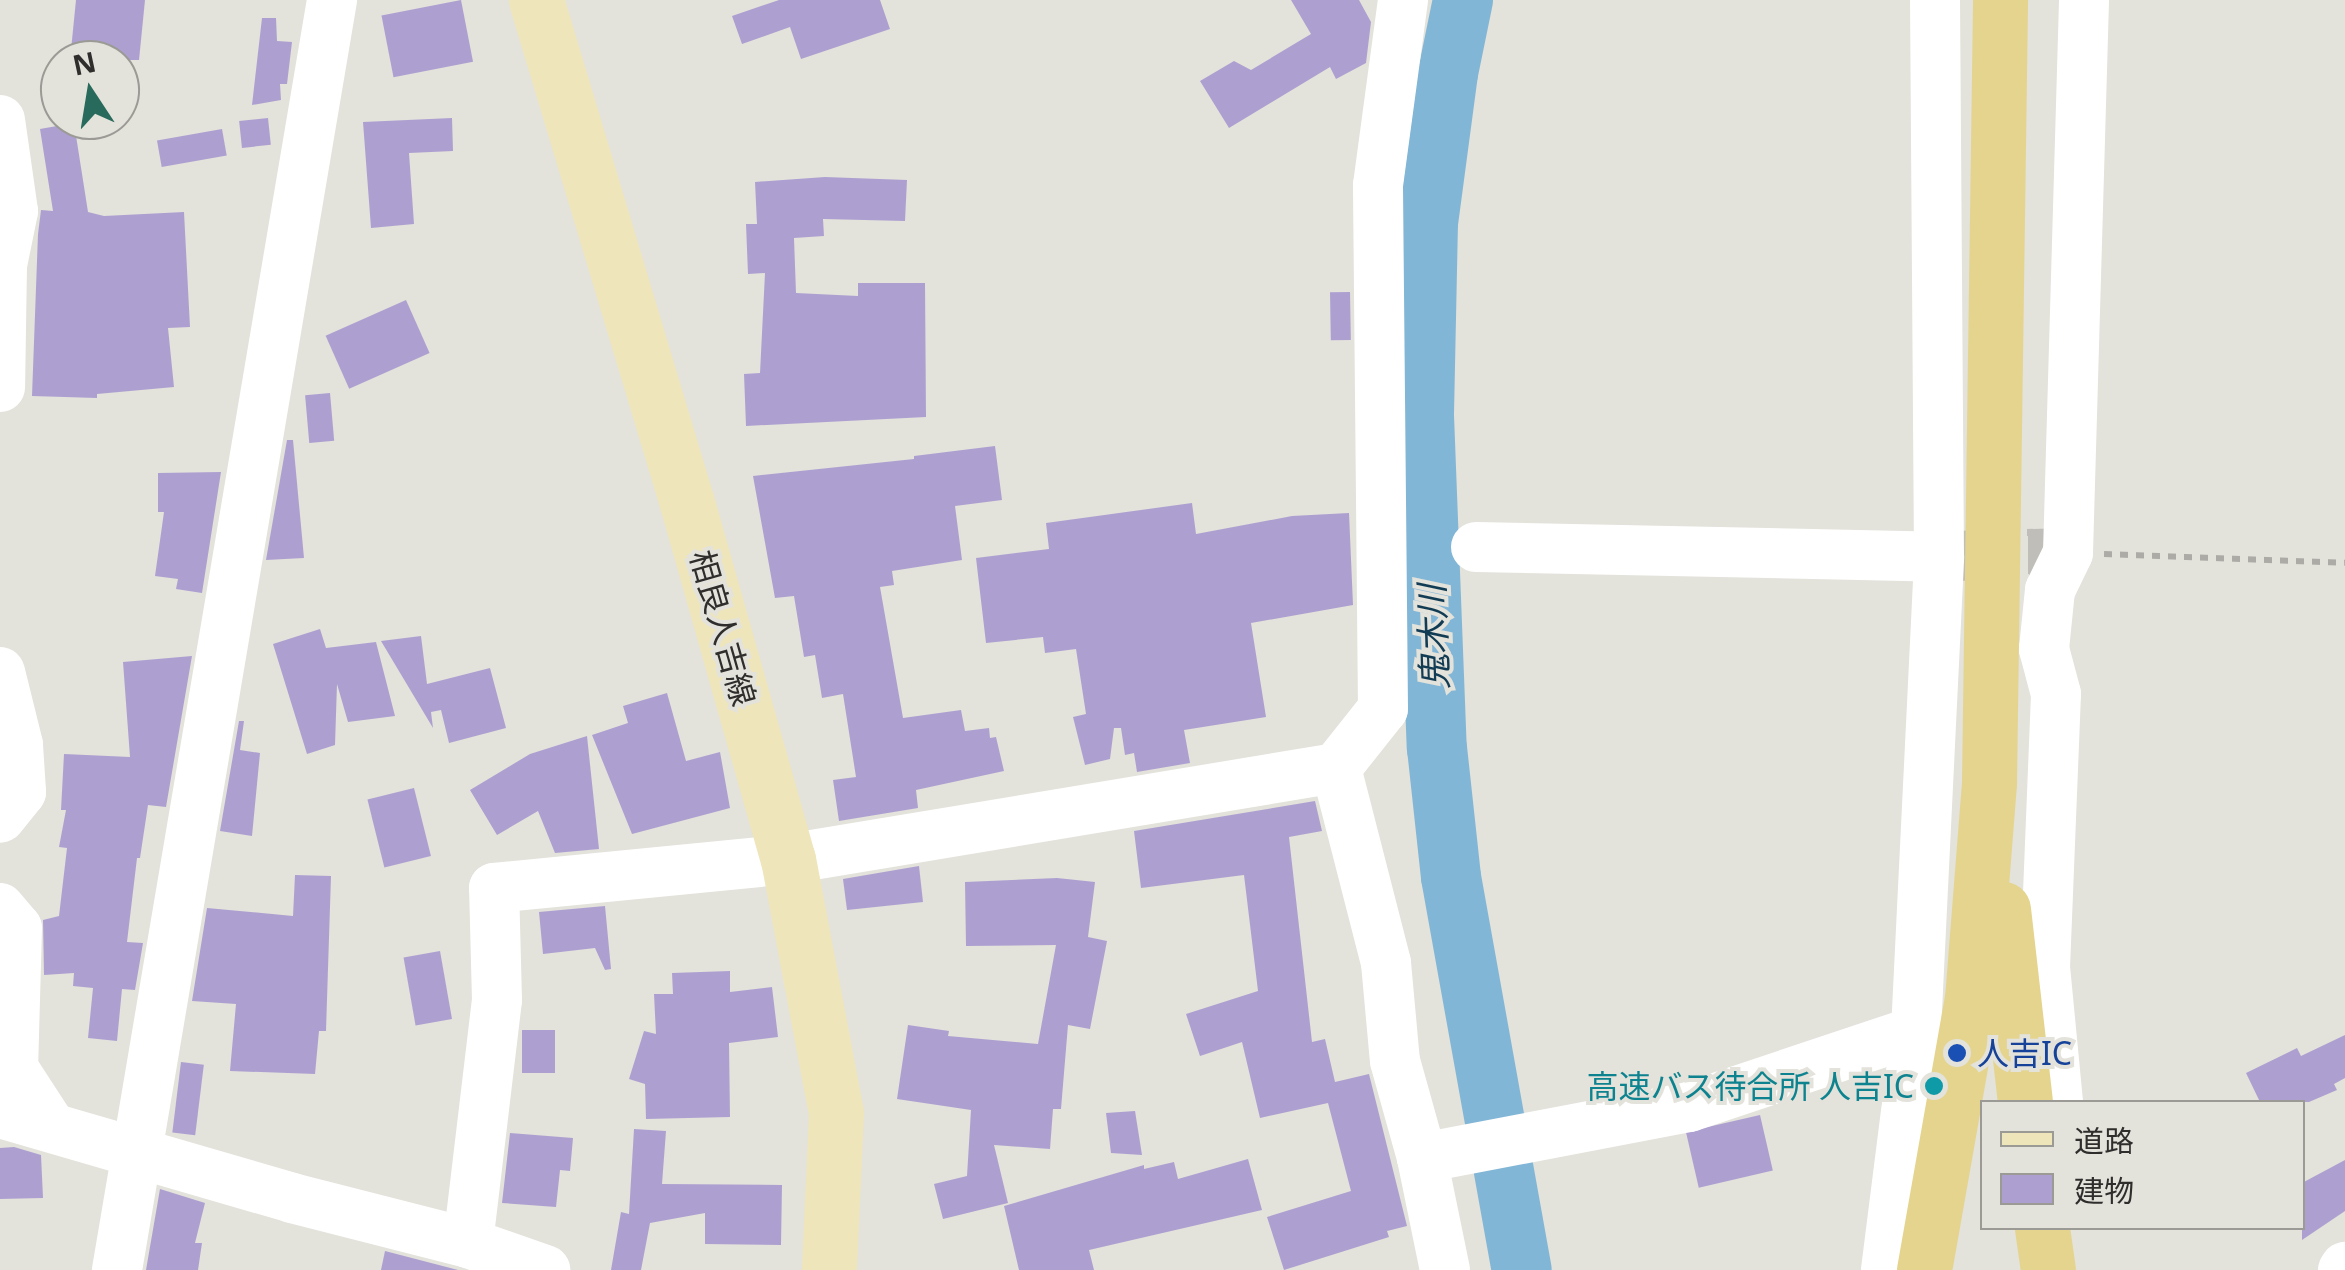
<!DOCTYPE html>
<meta charset="utf-8">
<style>
body{margin:0}
#map{position:relative;width:2345px;height:1270px;overflow:hidden;background:#e3e2db;font-family:"Noto Sans","Noto Sans JP",sans-serif}
div>[style]{position:absolute}
.river>*{height:60px;margin:-30px;padding:0 30px;transform-origin:30px;border-radius:30px;background:#82b6d6}
.building>*{inset:0;background:#ada0d1;transform-origin:0 0}
.minor-tunnel>*{height:50px;margin-top:-25px;transform-origin:0;background:repeating-linear-gradient(90deg,#bfbeb8 0 50px,transparent 0 75px)}
.path>*{height:6px;margin-top:-3px;transform-origin:0;background:repeating-linear-gradient(90deg,#acaba6 0 8px,transparent 0 16px)}
.minor>*{height:50px;margin:-25px;padding:0 25px;transform-origin:25px;border-radius:25px;background:#fff}
.major>*{height:55px;margin:-27.5px;padding:0 27.5px;transform-origin:27.5px;border-radius:27.5px;background:#efe5bb}
.highway>*{height:55px;margin:-27.5px;padding:0 27.5px;transform-origin:27.5px;border-radius:27.5px;background:#e4d48e}
.dots>*{width:28px;height:28px;translate:-50% -50%;box-sizing:border-box;border:5px solid #e3e2db;border-radius:50%}
span{translate:-50% -50%;white-space:nowrap;text-align:center;line-height:1.15;-webkit-text-stroke:8px #e3e2db;paint-order:stroke}
.street-label{font-size:32px;color:#2f2e2c}
.transit-label{font-size:32px;color:#164399}
.left{translate:0 -50%;text-align:left}
.culture-label{font-size:32px;color:#0d838f}
.right{translate:-100% -50%;text-align:right}
.water-label{font-size:35px;color:#123c53;font-style:italic}
.legend{position:absolute;left:1980px;top:1100px;width:325px;height:130px;box-sizing:border-box;background:#e3e2db;border:2px solid #9b9a95;margin:0;padding:12px 18px;list-style:none;font-size:30px;color:#2f2e2c}
.legend li{display:flex;align-items:center;gap:20px;height:50px}
.legend b{width:50px;border:2px solid #9b9a95}
.north{position:absolute;left:40px;top:40px;width:100px;height:100px;box-sizing:border-box;background:#e3e2db;border:2px solid #9b9a95;border-radius:50%;rotate:348deg;font-size:28px;font-weight:700;line-height:40px;text-align:center;color:#2f2e2c}
.north::after{content:'';display:block;margin:auto;width:35px;height:45px;background:#286b5c;clip-path:polygon(50% 0,100% 100%,50% 72%,0 100%)}
</style>
<div id="map">
<div class="river">
<div style="left:1463px;top:0;width:75px;rotate:101.6deg"></div>
<div style="left:1448px;top:73px;width:150px;rotate:97.6deg"></div>
<div style="left:1428px;top:222px;width:194px;rotate:91.2deg"></div>
<div style="left:1424px;top:416px;width:332px;rotate:87.8deg"></div>
<div style="left:1437px;top:748px;width:130px;rotate:83.8deg"></div>
<div style="left:1451px;top:877px;width:399px;rotate:79.8deg"></div>
</div>
<div class="building">
<div style="clip-path:polygon(76px 0,145px 0,139px 60px,70px 60px)"></div>
<div style="left:461px;top:0;width:63px;height:81px;rotate:79deg"></div>
<div style="clip-path:polygon(779px 0,880px 0,890px 29px,801px 59px,790px 27px,742px 44px,732px 16px)"></div>
<div style="clip-path:polygon(1291px 0,1359px 0,1371px 22px,1366px 63px,1336px 79px,1330px 67px,1229px 128px,1200px 81px,1234px 61px,1251px 70px,1311px 34px)"></div>
<div style="clip-path:polygon(262px 18px,276px 18px,277px 41px,292px 42px,287px 84px,280px 84px,281px 100px,252px 105px)"></div>
<div style="left:268px;top:118px;width:27px;height:29px;rotate:84deg"></div>
<div style="clip-path:polygon(452px 118px,453px 151px,409px 153px,414px 224px,371px 228px,363px 122px)"></div>
<div style="clip-path:polygon(74px 123px,88px 212px,104px 216px,184px 212px,190px 327px,168px 328px,174px 387px,97px 394px,97px 398px,32px 396px,38px 234px,41px 210px,53px 211px,40px 129px)"></div>
<div style="left:222px;top:129px;width:27px;height:66px;rotate:80deg"></div>
<div style="clip-path:polygon(825px 177px,907px 180px,905px 221px,823px 219px,824px 236px,794px 238px,796px 293px,858px 296px,858px 283px,925px 283px,926px 417px,746px 426px,744px 374px,760px 373px,765px 273px,748px 274px,746px 224px,757px 224px,755px 182px)"></div>
<div style="left:1350px;top:292px;width:48px;height:20px;rotate:89deg"></div>
<div style="left:406px;top:300px;width:58px;height:88px;rotate:66deg"></div>
<div style="left:330px;top:393px;width:48px;height:25px;rotate:85deg"></div>
<div style="clip-path:polygon(287px 440px,293px 440px,304px 558px,266px 560px)"></div>
<div style="clip-path:polygon(995px 446px,1002px 500px,955px 506px,962px 560px,892px 571px,894px 585px,880px 587px,903px 718px,961px 710px,965px 731px,989px 728px,990px 738px,996px 737px,1004px 771px,916px 790px,918px 808px,839px 821px,833px 780px,856px 777px,843px 694px,822px 698px,815px 655px,804px 657px,794px 596px,775px 598px,753px 476px,914px 459px,914px 456px)"></div>
<div style="clip-path:polygon(221px 472px,202px 593px,176px 589px,178px 579px,155px 576px,164px 512px,158px 512px,158px 473px)"></div>
<div style="clip-path:polygon(1192px 503px,1196px 534px,1292px 516px,1349px 513px,1353px 605px,1251px 623px,1266px 717px,1184px 730px,1190px 763px,1137px 772px,1134px 753px,1125px 755px,1121px 728px,1114px 728px,1110px 759px,1085px 765px,1073px 717px,1086px 714px,1076px 649px,1045px 653px,1043px 637px,986px 643px,976px 558px,1049px 549px,1046px 523px)"></div>
<div style="clip-path:polygon(320px 629px,326px 648px,376px 642px,395px 716px,348px 722px,337px 684px,335px 745px,307px 754px,273px 644px)"></div>
<div style="clip-path:polygon(421px 636px,427px 684px,490px 668px,506px 728px,449px 743px,441px 710px,431px 712px,433px 728px,381px 641px)"></div>
<div style="clip-path:polygon(192px 656px,166px 807px,148px 805px,140px 858px,137px 858px,127px 942px,143px 943px,135px 990px,122px 989px,117px 1041px,88px 1038px,93px 988px,73px 986px,74px 973px,44px 975px,43px 920px,59px 916px,67px 848px,59px 847px,66px 810px,61px 810px,64px 754px,130px 757px,123px 662px)"></div>
<div style="clip-path:polygon(667px 693px,686px 761px,720px 752px,730px 808px,632px 834px,592px 735px,628px 723px,623px 706px)"></div>
<div style="clip-path:polygon(239px 721px,244px 721px,240px 750px,260px 753px,252px 836px,220px 831px)"></div>
<div style="clip-path:polygon(587px 736px,599px 849px,555px 853px,538px 811px,497px 835px,470px 790px,530px 754px)"></div>
<div style="left:414px;top:788px;width:70px;height:48px;rotate:76deg"></div>
<div style="clip-path:polygon(1315px 801px,1322px 831px,1289px 837px,1312px 1042px,1325px 1039px,1335px 1082px,1369px 1074px,1407px 1226px,1387px 1231px,1389px 1237px,1284px 1270px,1267px 1217px,1351px 1191px,1328px 1103px,1260px 1118px,1242px 1042px,1200px 1056px,1186px 1014px,1258px 991px,1244px 875px,1141px 888px,1134px 831px)"></div>
<div style="clip-path:polygon(919px 866px,923px 902px,847px 910px,843px 879px)"></div>
<div style="clip-path:polygon(295px 875px,331px 876px,326px 1031px,319px 1031px,315px 1074px,230px 1071px,236px 1004px,192px 1001px,207px 908px,293px 916px)"></div>
<div style="clip-path:polygon(1057px 878px,1095px 882px,1088px 937px,1107px 941px,1090px 1029px,1068px 1025px,1061px 1109px,1053px 1109px,1050px 1149px,994px 1145px,1008px 1203px,943px 1219px,934px 1184px,967px 1176px,971px 1110px,897px 1099px,908px 1025px,949px 1031px,948px 1036px,1038px 1044px,1056px 945px,966px 946px,965px 882px)"></div>
<div style="clip-path:polygon(605px 906px,611px 969px,605px 970px,595px 948px,543px 954px,539px 912px)"></div>
<div style="left:440px;top:951px;width:69px;height:37px;rotate:80deg"></div>
<div style="clip-path:polygon(730px 971px,730px 992px,772px 987px,778px 1037px,729px 1043px,730px 1117px,646px 1119px,645px 1084px,629px 1079px,644px 1031px,656px 1034px,654px 994px,673px 994px,672px 973px)"></div>
<div style="left:522px;top:1030px;width:33px;height:43px"></div>
<div style="clip-path:polygon(2345px 1035px,2345px 1078px,2334px 1084px,2337px 1090px,2309px 1102px,2260px 1102px,2246px 1073px,2297px 1048px,2301px 1056px)"></div>
<div style="left:181px;top:1062px;width:23px;height:71px;rotate:7deg"></div>
<div style="clip-path:polygon(1135px 1111px,1142px 1155px,1111px 1153px,1106px 1113px)"></div>
<div style="left:1760px;top:1115px;width:57px;height:76px;rotate:77deg"></div>
<div style="clip-path:polygon(634px 1129px,666px 1131px,662px 1184px,782px 1185px,781px 1245px,705px 1244px,705px 1213px,650px 1223px,641px 1270px,611px 1270px,621px 1212px,629px 1214px)"></div>
<div style="clip-path:polygon(510px 1133px,573px 1138px,570px 1171px,560px 1170px,556px 1207px,502px 1203px)"></div>
<div style="clip-path:polygon(14px 1147px,41px 1155px,43px 1198px,0 1199px,0 1148px)"></div>
<div style="clip-path:polygon(1248px 1159px,1262px 1210px,1089px 1250px,1094px 1270px,1019px 1270px,1004px 1206px,1144px 1165px,1144px 1169px,1174px 1162px,1178px 1179px)"></div>
<div style="clip-path:polygon(2345px 1160px,2345px 1211px,2302px 1240px,2302px 1183px)"></div>
<div style="clip-path:polygon(160px 1189px,205px 1203px,195px 1243px,202px 1243px,198px 1270px,146px 1270px)"></div>
<div style="clip-path:polygon(385px 1251px,458px 1270px,381px 1270px)"></div>
</div>
<div class="minor-tunnel">
<div style="left:1953px;top:556px;width:115px;rotate:-1.5deg"></div>
</div>
<div class="path">
<div style="left:2104px;top:554px;width:241px;rotate:2.1deg"></div>
</div>
<div class="minor">
<div style="left:0;top:120px;width:92px;rotate:81.9deg"></div>
<div style="left:13px;top:211px;width:55px;rotate:101.5deg"></div>
<div style="left:2px;top:265px;width:122px;rotate:90.9deg"></div>
<div style="left:1476px;top:547px;width:463px;rotate:1.2deg"></div>
<div style="left:0;top:672px;width:75px;rotate:76.1deg"></div>
<div style="left:18px;top:745px;width:47px;rotate:86.3deg"></div>
<div style="left:21px;top:792px;width:33px;rotate:129deg"></div>
<div style="left:1336px;top:768px;width:201px;rotate:75.6deg"></div>
<div style="left:1386px;top:963px;width:98px;rotate:84.8deg"></div>
<div style="left:1395px;top:1061px;width:101px;rotate:74.4deg"></div>
<div style="left:1422px;top:1158px;width:114px;rotate:78.4deg"></div>
<div style="left:0;top:908px;width:26px;rotate:50deg"></div>
<div style="left:17px;top:928px;width:140px;rotate:91.6deg"></div>
<div style="left:13px;top:1068px;width:68px;rotate:57deg"></div>
<div style="left:2058px;top:1102px;width:135px;rotate:-95.5deg"></div>
<div style="left:2045px;top:968px;width:274px;rotate:-87.7deg"></div>
<div style="left:2056px;top:694px;width:47px;rotate:-104.9deg"></div>
<div style="left:2044px;top:649px;width:59px;rotate:-84.2deg"></div>
<div style="left:2050px;top:590px;width:41px;rotate:-64.1deg"></div>
<div style="left:2068px;top:553px;width:553px;rotate:-88.34deg"></div>
<div style="left:0;top:1113px;width:304px;rotate:16.2deg"></div>
<div style="left:292px;top:1198px;width:182px;rotate:14.3deg"></div>
<div style="left:468px;top:1243px;width:82px;rotate:19.3deg"></div>
<div style="left:1422px;top:1158px;width:272px;rotate:-10.8deg"></div>
<div style="left:1689px;top:1107px;width:239px;rotate:-18.5deg"></div>
<div style="left:468px;top:1243px;width:245px;rotate:-83.2deg"></div>
<div style="left:497px;top:1000px;width:112px;rotate:-91.5deg"></div>
<div style="left:494px;top:888px;width:295px;rotate:-5.6deg"></div>
<div style="left:788px;top:859px;width:556px;rotate:-9.43deg"></div>
<div style="left:1336px;top:768px;width:75px;rotate:-51.5deg"></div>
<div style="left:1383px;top:709px;width:524px;rotate:-90.55deg"></div>
<div style="left:1378px;top:185px;width:187px;rotate:-82.3deg"></div>
<div style="left:117px;top:1270px;width:1288px;rotate:-80.39deg"></div>
<div style="left:1886px;top:1270px;width:241px;rotate:-82.8deg"></div>
<div style="left:1916px;top:1031px;width:475px;rotate:-87.2deg"></div>
<div style="left:1939px;top:557px;width:557px;rotate:-90.41deg"></div>
<div style="left:2343px;top:1270px;width:4px;rotate:-56deg"></div>
</div>
<div class="major">
<div style="left:536px;top:0;width:525px;rotate:73.29deg"></div>
<div style="left:687px;top:503px;width:370px;rotate:74.2deg"></div>
<div style="left:788px;top:859px;width:258px;rotate:79.3deg"></div>
<div style="left:836px;top:1113px;width:157px;rotate:92.6deg"></div>
</div>
<div class="highway">
<div style="left:2003px;top:909px;width:194px;rotate:83.5deg"></div>
<div style="left:2042px;top:1228px;width:42px;rotate:81.9deg"></div>
<div style="left:1924px;top:1270px;width:275px;rotate:-80deg"></div>
<div style="left:1972px;top:999px;width:218px;rotate:-85.5deg"></div>
<div style="left:1989px;top:782px;width:782px;rotate:-89.19deg"></div>
</div>
<div class="dots">
<div style="left:1957px;top:1053px;background:#1a4fb4"></div>
<div style="left:1934px;top:1086px;background:#0f9aa8"></div>
</div>
<div class="street-label">
<span style="left:723px;top:628px;rotate:74deg">相良人吉線</span>
</div>
<div class="transit-label">
<span class="left" style="left:1977px;top:1053px">人吉IC</span>
</div>
<div class="culture-label">
<span class="right" style="left:1914px;top:1086px">高速バス待合所 人吉IC</span>
</div>
<div class="water-label">
<span style="left:1433px;top:637px;rotate:-92deg">鬼木川</span>
</div>
<ul class="legend">
<li><b style="height:12px;background:#efe5bb"></b>道路</li>
<li><b style="height:28px;background:#ada0d1"></b>建物</li>
</ul>
<div class="north">N</div>
</div>
